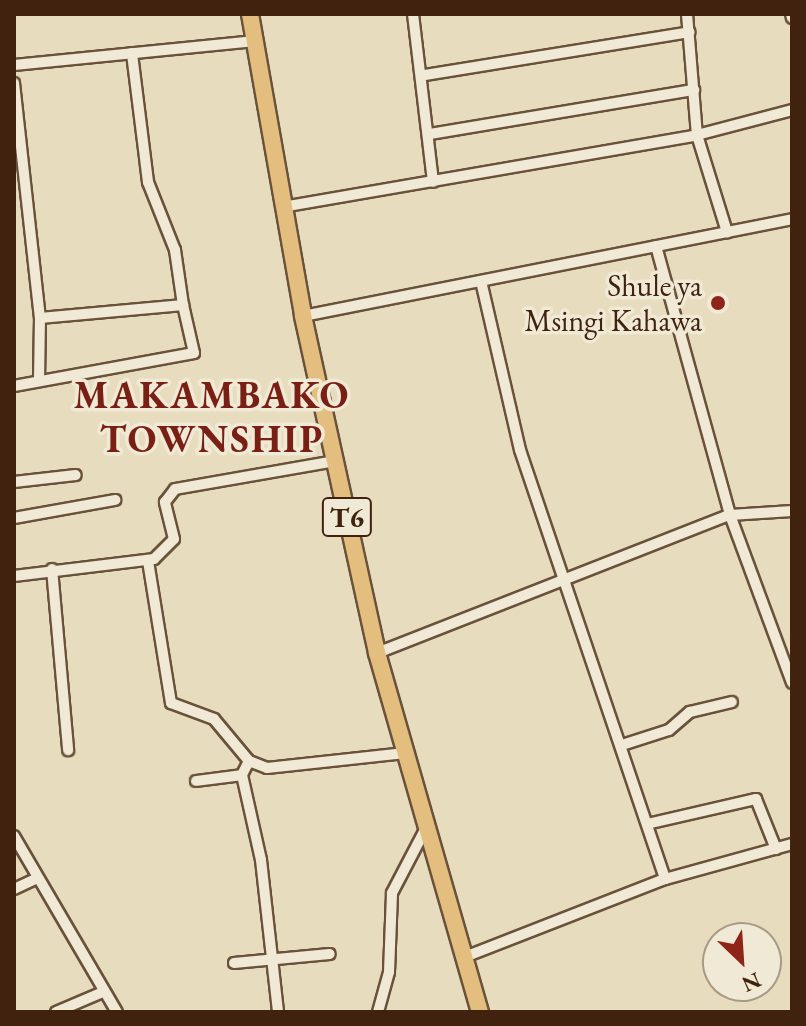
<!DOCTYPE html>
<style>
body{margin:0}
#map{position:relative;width:806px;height:1026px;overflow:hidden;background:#e7ddbe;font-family:"EB Garamond",serif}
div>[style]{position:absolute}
.roads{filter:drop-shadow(2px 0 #6a513a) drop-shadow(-2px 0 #6a513a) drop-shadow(0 2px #6a513a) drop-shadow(0 -2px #6a513a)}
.minor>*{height:10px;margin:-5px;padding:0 5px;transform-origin:5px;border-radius:5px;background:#efe9d5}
.trunk>*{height:16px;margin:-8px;padding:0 8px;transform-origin:8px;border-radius:8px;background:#e4be7f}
.dots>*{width:22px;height:22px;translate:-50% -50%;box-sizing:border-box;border:4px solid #efe9d5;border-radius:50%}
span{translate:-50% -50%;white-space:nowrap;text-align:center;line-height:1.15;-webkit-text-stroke:7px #efe9d5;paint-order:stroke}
.shield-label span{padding:2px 6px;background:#efe9d5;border:2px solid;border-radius:6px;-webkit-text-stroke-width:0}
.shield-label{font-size:28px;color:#40220e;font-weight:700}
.poi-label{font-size:30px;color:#40220e}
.right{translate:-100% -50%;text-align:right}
.district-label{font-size:38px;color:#7a1f14;font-weight:700;letter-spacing:2px}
.frame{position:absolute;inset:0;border:16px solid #40220e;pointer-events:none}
.north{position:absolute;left:702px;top:922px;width:80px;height:80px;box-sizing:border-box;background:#efe9d5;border:2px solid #a99985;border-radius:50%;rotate:155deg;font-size:22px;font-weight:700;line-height:32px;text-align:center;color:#40220e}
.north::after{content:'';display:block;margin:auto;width:28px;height:36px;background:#8f2418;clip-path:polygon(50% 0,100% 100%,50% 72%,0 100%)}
</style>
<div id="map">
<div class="roads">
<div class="minor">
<div style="left:413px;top:14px;width:169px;rotate:83.2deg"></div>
<div style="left:687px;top:14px;width:121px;rotate:85.3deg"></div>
<div style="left:697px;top:135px;width:102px;rotate:72.8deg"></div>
<div style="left:791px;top:14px;width:4px;rotate:76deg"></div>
<div style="left:14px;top:65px;width:240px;rotate:-5.7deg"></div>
<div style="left:425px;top:75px;width:268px;rotate:-9.2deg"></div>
<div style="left:14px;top:83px;width:236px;rotate:83.7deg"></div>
<div style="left:40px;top:318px;width:144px;rotate:-5.2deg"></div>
<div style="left:183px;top:305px;width:56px;rotate:-98.3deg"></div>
<div style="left:175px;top:250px;width:73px;rotate:-111.7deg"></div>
<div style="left:148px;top:182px;width:130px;rotate:-97.1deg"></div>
<div style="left:430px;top:134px;width:268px;rotate:-9.5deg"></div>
<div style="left:288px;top:206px;width:415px;rotate:-9.8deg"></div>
<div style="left:697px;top:135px;width:98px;rotate:-14.7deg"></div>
<div style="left:656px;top:246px;width:279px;rotate:74.6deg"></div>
<div style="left:730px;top:515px;width:179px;rotate:69.7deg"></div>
<div style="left:481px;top:281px;width:173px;rotate:77deg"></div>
<div style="left:520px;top:450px;width:453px;rotate:71.3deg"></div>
<div style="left:303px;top:316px;width:499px;rotate:-11.2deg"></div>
<div style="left:39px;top:381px;width:63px;rotate:-89.1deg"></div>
<div style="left:14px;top:386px;width:183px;rotate:-10.4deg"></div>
<div style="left:194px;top:353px;width:49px;rotate:-102.9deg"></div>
<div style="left:14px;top:482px;width:62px;rotate:-6.4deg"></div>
<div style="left:14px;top:518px;width:103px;rotate:-10.1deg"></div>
<div style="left:148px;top:561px;width:144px;rotate:80.8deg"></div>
<div style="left:171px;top:703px;width:46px;rotate:20.4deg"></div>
<div style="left:214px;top:719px;width:55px;rotate:50.2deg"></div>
<div style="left:249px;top:761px;width:19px;rotate:21deg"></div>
<div style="left:267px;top:768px;width:139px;rotate:-6.2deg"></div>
<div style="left:52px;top:569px;width:182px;rotate:84.9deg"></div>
<div style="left:14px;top:576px;width:141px;rotate:-6.9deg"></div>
<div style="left:154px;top:559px;width:28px;rotate:-45deg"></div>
<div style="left:174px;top:539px;width:38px;rotate:-104deg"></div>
<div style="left:165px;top:502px;width:16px;rotate:-52deg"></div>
<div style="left:175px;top:489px;width:162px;rotate:-9.9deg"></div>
<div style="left:377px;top:653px;width:379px;rotate:-21.4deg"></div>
<div style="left:730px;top:515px;width:62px;rotate:-3.7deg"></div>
<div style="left:622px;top:745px;width:49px;rotate:-17.7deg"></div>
<div style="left:669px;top:730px;width:28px;rotate:-41deg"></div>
<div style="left:690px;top:712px;width:43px;rotate:-13.4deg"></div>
<div style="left:249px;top:761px;width:16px;rotate:117deg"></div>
<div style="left:242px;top:775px;width:87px;rotate:77.4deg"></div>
<div style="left:261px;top:860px;width:153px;rotate:83.6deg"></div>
<div style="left:196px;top:781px;width:46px;rotate:-7.4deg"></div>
<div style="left:647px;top:824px;width:112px;rotate:-12.9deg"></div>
<div style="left:756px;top:799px;width:54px;rotate:68.2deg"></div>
<div style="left:14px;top:836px;width:204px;rotate:59.7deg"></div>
<div style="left:14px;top:889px;width:26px;rotate:-25deg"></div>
<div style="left:462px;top:958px;width:218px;rotate:-21.3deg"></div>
<div style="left:665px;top:879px;width:132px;rotate:-15.4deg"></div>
<div style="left:234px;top:963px;width:96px;rotate:-5.4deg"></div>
<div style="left:56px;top:1012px;width:51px;rotate:-23.1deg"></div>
<div style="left:378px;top:1012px;width:41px;rotate:-74.6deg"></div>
<div style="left:389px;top:972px;width:79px;rotate:-87.8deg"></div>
<div style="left:392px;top:893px;width:73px;rotate:-62.4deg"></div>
</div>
<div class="trunk">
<div style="left:250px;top:14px;width:307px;rotate:80deg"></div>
<div style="left:303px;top:316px;width:345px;rotate:77.6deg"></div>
<div style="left:377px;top:653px;width:373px;rotate:74deg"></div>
</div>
</div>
<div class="dots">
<div style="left:718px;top:303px;background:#8f2418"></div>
</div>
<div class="shield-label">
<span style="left:347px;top:517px">T6</span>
</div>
<div class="poi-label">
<span class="right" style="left:702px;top:303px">Shule ya<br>Msingi Kahawa</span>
</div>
<div class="district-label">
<span style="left:212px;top:417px">MAKAMBAKO<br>TOWNSHIP</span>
</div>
<div class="frame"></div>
<div class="north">N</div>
</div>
